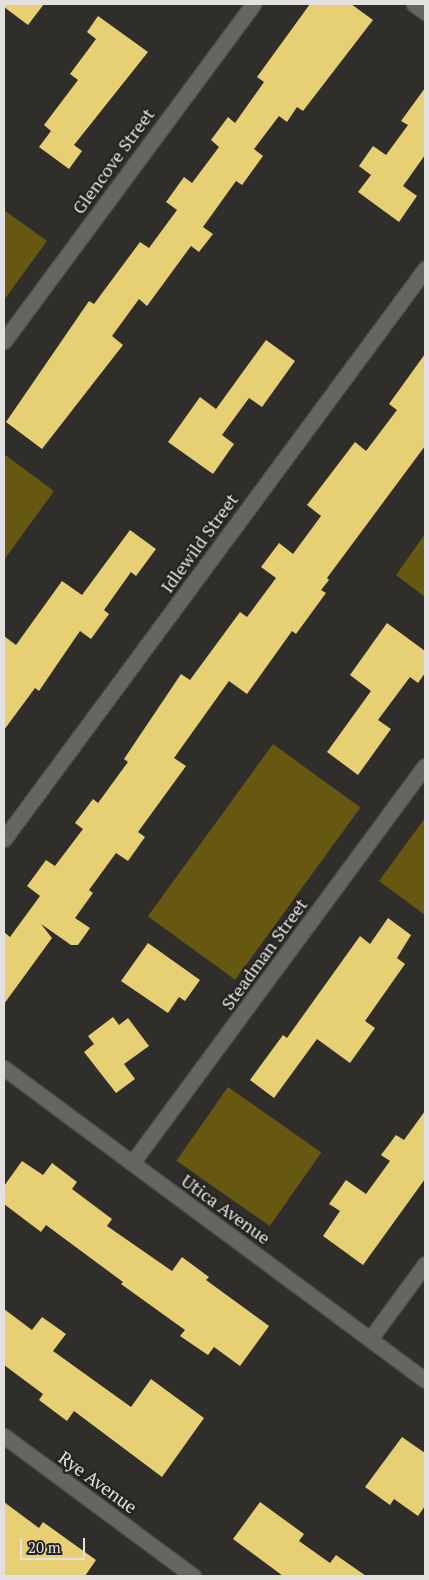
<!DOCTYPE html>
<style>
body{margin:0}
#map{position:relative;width:429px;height:1580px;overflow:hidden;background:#2f2e2b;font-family:"PT Serif",serif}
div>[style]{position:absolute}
.green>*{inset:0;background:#665711;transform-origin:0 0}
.building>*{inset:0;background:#e7d074}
.roads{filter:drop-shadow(1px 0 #4c4b48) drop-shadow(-1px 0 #4c4b48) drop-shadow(0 1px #4c4b48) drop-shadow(0 -1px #4c4b48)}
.street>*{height:15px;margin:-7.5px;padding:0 7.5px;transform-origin:7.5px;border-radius:7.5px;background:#666561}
span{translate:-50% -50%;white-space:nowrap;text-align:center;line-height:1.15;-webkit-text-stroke:5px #252421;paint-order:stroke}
.street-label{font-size:18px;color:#e2e1df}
.frame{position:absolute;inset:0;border:5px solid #e2e1df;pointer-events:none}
.scale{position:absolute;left:20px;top:1538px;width:65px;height:22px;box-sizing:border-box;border:2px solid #e2e1df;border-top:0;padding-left:6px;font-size:15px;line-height:18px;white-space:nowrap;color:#e2e1df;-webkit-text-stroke:4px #252421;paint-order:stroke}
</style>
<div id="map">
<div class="green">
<div style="clip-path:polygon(4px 210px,47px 241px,4px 300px)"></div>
<div style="clip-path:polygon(4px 454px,54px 491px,4px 560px)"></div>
<div style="clip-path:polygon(425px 534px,425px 597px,396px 575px)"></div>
<div style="left:273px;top:744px;width:108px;height:213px;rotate:36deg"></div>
<div style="clip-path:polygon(425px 818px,425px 915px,379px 881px)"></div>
<div style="left:228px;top:1087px;width:114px;height:90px;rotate:35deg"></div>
</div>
<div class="building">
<div style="clip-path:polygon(4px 4px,44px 4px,28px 25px,4px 7px)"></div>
<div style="clip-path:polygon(310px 4px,351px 4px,373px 20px,303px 111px,297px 107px,287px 122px,279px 116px,254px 149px,263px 156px,242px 185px,236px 181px,203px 227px,213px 234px,199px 252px,191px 246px,147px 306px,139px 299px,112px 336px,123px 345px,42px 449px,6px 422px,89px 301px,94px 304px,140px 242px,149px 248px,177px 210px,166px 202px,184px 177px,192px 183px,219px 147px,211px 140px,228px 117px,235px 123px,264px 82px,257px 77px)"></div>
<div style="clip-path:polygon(98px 16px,148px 52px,74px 145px,82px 151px,69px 169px,39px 147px,51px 131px,44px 125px,78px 80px,70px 74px,96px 39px,87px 32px)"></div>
<div style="clip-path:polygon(425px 88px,425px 155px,403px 186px,417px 196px,399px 222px,358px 192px,371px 175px,359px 166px,373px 146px,386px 155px,408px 125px,401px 121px)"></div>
<div style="clip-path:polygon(266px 340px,295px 361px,262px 407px,249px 398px,222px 435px,234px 444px,213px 474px,168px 442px,200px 397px,216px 409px)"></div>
<div style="clip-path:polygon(425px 354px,425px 446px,327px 578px,329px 580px,321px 590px,326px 593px,296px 634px,292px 631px,247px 694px,229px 681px,174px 758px,186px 766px,138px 832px,145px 837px,128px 861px,116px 853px,89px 890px,93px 893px,75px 918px,90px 928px,78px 945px,71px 945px,41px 924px,52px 938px,4px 1004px,4px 932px,10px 937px,40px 896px,27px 886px,46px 860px,55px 866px,83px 829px,75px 823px,93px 799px,98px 803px,128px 762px,124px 759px,181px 674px,190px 680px,240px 612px,247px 617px,276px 578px,261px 567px,279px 543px,293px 554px,321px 516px,307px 505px,355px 442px,366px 451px,397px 410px,389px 404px)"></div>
<div style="clip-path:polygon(130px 530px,156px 549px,136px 576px,131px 572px,104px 610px,109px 614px,91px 639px,80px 631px,39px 691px,35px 688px,4px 730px,4px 636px,16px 645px,62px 581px,82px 595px)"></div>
<div style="clip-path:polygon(387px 623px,425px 651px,425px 673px,418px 683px,410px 677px,378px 720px,391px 729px,358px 775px,327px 752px,371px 691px,350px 675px)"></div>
<div style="clip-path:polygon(388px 918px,411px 935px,397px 958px,405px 964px,365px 1021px,375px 1028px,350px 1063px,317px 1039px,274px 1098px,250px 1080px,283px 1035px,287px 1038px,360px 936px,370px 944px)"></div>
<div style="clip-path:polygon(148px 943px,200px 980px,185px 1001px,179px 997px,168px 1013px,121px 981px)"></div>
<div style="clip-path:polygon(113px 1017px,119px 1025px,128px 1018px,149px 1046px,124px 1064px,135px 1079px,116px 1093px,84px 1052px,94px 1044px,88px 1036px)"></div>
<div style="clip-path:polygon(425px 1111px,425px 1179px,363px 1265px,323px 1236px,340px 1211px,329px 1204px,346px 1180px,366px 1194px,390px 1161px,381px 1155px,396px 1135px,404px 1140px)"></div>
<div style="clip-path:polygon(22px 1161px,43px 1175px,52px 1163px,77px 1182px,72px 1189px,112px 1219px,107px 1226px,172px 1271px,182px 1257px,209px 1277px,206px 1280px,269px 1326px,240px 1366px,214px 1347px,208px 1355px,180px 1336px,185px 1330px,121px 1284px,123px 1282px,46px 1225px,41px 1232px,4px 1204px,4px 1186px)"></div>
<div style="clip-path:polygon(4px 1309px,32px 1330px,42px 1317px,66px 1334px,53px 1351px,131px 1407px,151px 1379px,204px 1418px,162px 1477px,74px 1411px,67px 1421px,39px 1400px,43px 1394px,4px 1365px)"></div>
<div style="clip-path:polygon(402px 1437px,425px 1453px,425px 1506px,418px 1516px,394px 1499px,390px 1505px,365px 1487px)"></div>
<div style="clip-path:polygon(4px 1502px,39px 1528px,43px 1522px,96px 1560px,85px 1576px,4px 1576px)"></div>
<div style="clip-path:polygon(260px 1502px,304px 1534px,299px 1541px,330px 1563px,336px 1555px,366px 1576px,283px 1576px,233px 1539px)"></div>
</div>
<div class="roads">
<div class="street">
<div style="left:414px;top:4px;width:14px;rotate:36deg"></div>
<div style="left:4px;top:341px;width:419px;rotate:-53.5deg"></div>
<div style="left:4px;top:839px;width:709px;rotate:-53.55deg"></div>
<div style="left:4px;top:1068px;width:524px;rotate:36.54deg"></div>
<div style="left:132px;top:1163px;width:493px;rotate:-53.6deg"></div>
<div style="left:370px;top:1339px;width:93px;rotate:-53.7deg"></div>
<div style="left:4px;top:1436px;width:235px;rotate:36.5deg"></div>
</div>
</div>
<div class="street-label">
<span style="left:113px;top:161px;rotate:-54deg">Glencove Street</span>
<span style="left:199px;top:543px;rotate:-54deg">Idlewild Street</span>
<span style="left:264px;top:954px;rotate:-54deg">Steadman Street</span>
<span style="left:226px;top:1209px;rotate:36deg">Utica Avenue</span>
<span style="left:98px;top:1482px;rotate:36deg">Rye Avenue</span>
</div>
<div class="frame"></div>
<div class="scale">20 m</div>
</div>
